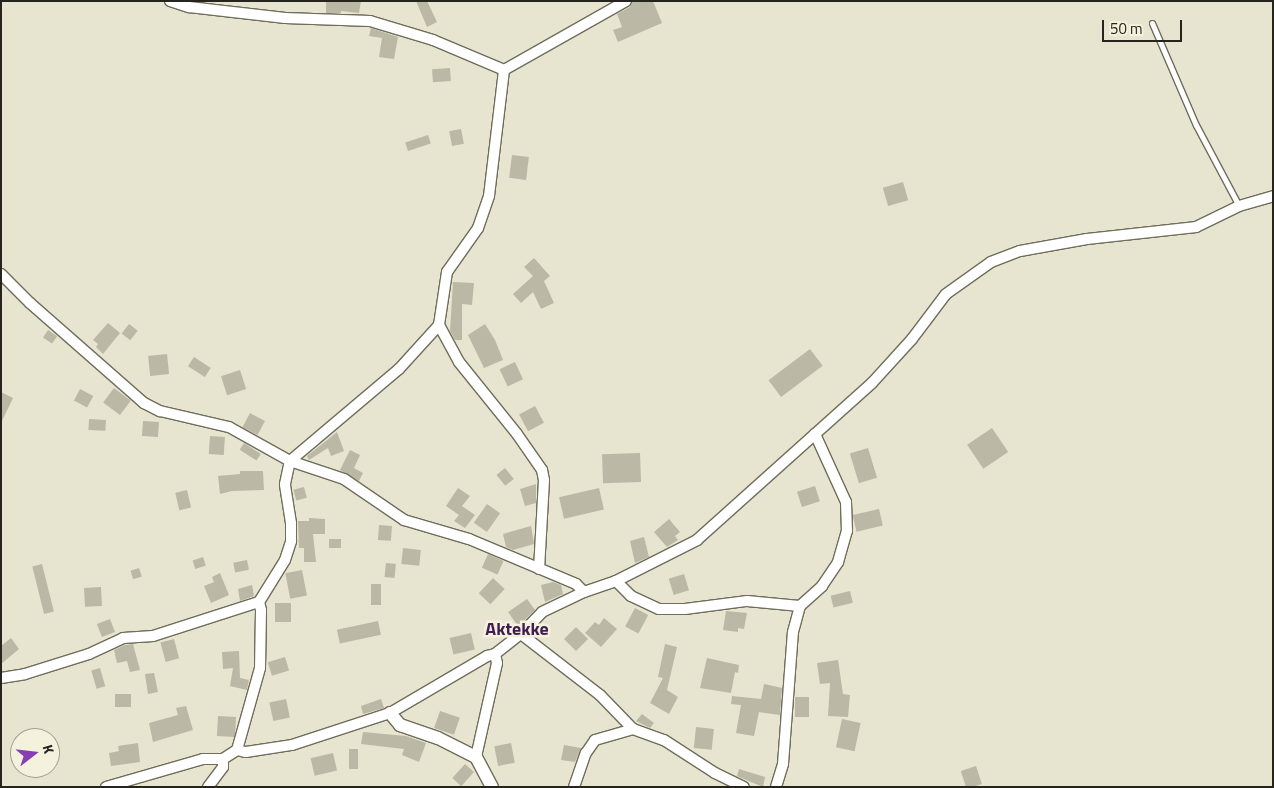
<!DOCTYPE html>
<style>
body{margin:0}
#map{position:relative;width:1274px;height:788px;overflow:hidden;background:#e7e4d0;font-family:"Titillium Web",sans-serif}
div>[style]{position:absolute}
.building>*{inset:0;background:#bbb8a5;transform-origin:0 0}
.roads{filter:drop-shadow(1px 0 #6f6d5b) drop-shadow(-1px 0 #6f6d5b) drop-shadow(0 1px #6f6d5b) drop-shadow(0 -1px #6f6d5b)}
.service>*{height:5px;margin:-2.5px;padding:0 2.5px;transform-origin:2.5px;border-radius:2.5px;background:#fff}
.minor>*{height:10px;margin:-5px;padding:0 5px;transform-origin:5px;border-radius:5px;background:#fff}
.tertiary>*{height:12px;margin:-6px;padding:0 6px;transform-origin:6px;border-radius:6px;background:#fff}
span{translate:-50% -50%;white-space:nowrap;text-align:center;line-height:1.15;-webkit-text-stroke:5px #f4f2dd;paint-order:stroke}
.quarter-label{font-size:18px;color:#401d54;font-weight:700}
.frame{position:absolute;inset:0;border:2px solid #25241d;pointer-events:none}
.north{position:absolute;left:10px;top:728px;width:50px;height:50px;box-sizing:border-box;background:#f4f2dd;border:1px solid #a1a090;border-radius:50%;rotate:74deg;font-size:14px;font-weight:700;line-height:20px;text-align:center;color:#25241d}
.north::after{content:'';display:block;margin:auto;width:18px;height:22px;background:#883eb0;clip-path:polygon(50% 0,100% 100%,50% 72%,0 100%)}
.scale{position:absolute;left:1102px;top:20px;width:80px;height:22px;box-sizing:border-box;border:2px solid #25241d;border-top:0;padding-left:6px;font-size:15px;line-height:18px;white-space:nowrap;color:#25241d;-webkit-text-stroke:4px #f4f2dd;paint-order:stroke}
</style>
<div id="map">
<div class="building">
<div style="clip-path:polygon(326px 1px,361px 1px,359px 13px,341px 11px,341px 13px,326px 13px)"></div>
<div style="clip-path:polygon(416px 1px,427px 1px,437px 22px,427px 27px)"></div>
<div style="clip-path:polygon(633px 1px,653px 1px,662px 23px,618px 42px,613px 30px,622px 27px,617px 14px,630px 7px)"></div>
<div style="clip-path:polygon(371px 28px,398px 37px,394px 59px,379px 57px,382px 38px,369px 36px)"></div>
<div style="left:450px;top:68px;width:13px;height:18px;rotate:86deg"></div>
<div style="left:461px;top:129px;width:15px;height:12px;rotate:79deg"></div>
<div style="left:428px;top:135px;width:9px;height:24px;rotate:72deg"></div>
<div style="left:512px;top:155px;width:17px;height:23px;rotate:7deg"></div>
<div style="left:903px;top:182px;width:19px;height:21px;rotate:74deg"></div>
<div style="clip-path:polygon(534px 258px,550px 276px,544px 281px,554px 303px,541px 309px,533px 292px,521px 303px,513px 294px,533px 276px,524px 267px)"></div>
<div style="clip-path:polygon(453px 282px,474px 283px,472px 305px,462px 304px,462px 340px,455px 340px,450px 331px)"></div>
<div style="clip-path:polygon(108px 323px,120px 333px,103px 354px,96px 347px,98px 344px,93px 340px)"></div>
<div style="left:129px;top:324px;width:11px;height:12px;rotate:38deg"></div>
<div style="clip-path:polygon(485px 324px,495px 340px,503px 360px,484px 368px,468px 335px)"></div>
<div style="left:48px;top:330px;width:11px;height:9px;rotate:34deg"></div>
<div style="left:810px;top:349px;width:21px;height:52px;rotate:53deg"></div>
<div style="left:167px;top:354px;width:20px;height:19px;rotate:84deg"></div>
<div style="left:194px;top:357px;width:20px;height:11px;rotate:33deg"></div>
<div style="left:515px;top:362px;width:19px;height:17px;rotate:65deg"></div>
<div style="left:240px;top:370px;width:20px;height:20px;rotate:72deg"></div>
<div style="left:114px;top:388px;width:21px;height:18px;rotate:37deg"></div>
<div style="left:80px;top:389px;width:15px;height:13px;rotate:28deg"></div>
<div style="clip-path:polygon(1px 392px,13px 398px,1px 423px)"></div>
<div style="left:535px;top:406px;width:19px;height:18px;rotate:62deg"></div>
<div style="left:250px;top:413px;width:17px;height:16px;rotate:28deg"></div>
<div style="left:89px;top:419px;width:17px;height:11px;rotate:3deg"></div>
<div style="left:143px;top:421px;width:16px;height:15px;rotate:4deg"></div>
<div style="left:992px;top:428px;width:29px;height:30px;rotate:56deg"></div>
<div style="clip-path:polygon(337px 432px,344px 451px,331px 456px,328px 448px,309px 460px,307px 456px)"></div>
<div style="left:210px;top:436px;width:15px;height:18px;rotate:4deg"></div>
<div style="left:244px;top:443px;width:20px;height:8px;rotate:33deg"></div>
<div style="left:868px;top:448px;width:31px;height:19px;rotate:73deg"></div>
<div style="clip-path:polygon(350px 450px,360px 455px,354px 468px,363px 473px,359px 481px,340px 470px)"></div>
<div style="left:640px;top:453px;width:29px;height:38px;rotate:88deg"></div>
<div style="left:505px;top:468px;width:14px;height:11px;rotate:51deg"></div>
<div style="clip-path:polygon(240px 471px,263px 471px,264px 490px,232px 491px,220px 494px,218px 476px,240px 474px)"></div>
<div style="clip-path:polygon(536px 484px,536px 503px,525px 506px,520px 489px)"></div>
<div style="left:815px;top:486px;width:16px;height:19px;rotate:72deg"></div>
<div style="left:304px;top:487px;width:11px;height:11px;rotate:75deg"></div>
<div style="clip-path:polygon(458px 488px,470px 496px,462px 506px,475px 515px,465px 528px,454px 521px,459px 515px,446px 506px)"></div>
<div style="left:599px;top:488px;width:22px;height:41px;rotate:77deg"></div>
<div style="left:187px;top:490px;width:18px;height:12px;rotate:77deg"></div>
<div style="left:487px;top:504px;width:16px;height:23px;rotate:35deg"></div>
<div style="left:879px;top:509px;width:17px;height:27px;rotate:77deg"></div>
<div style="clip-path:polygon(309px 518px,325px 519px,325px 534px,313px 534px,316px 562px,304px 562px,304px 548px,299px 548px,298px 521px,309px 521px)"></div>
<div style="clip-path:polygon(669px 519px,680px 532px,675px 536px,678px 540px,667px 547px,654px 532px)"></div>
<div style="left:379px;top:525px;width:13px;height:15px;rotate:4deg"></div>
<div style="clip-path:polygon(531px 526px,534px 544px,513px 550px,506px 547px,503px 534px)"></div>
<div style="clip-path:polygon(644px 537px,649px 557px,635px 563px,630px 541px)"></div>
<div style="left:329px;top:539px;width:12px;height:9px"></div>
<div style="left:403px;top:548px;width:18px;height:16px;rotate:6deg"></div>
<div style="left:488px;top:554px;width:17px;height:15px;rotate:24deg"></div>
<div style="left:203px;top:557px;width:9px;height:11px;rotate:72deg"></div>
<div style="left:247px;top:560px;width:10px;height:14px;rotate:79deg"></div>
<div style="left:386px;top:563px;width:10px;height:14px;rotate:6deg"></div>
<div style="left:42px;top:564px;width:49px;height:10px;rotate:76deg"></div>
<div style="left:139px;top:568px;width:9px;height:9px;rotate:72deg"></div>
<div style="left:302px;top:570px;width:26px;height:17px;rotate:79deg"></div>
<div style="clip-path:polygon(220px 573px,229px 595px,211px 603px,204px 586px,214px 582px,212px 577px)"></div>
<div style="left:684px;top:574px;width:17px;height:16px;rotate:73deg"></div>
<div style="left:493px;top:578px;width:16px;height:21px;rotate:43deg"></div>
<div style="clip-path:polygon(553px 582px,561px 585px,563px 594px,545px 602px,541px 585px)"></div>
<div style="left:371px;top:584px;width:10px;height:21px"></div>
<div style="clip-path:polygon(252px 585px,254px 596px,240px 601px,238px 589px)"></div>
<div style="left:101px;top:587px;width:19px;height:17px;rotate:87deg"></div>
<div style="left:850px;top:591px;width:12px;height:20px;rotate:76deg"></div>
<div style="clip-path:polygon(527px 599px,535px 610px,518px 626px,508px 612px)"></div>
<div style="left:275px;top:603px;width:16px;height:19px"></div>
<div style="left:635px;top:608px;width:15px;height:21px;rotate:28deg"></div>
<div style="clip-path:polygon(726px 611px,747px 613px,744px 629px,738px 628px,738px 632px,723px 630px)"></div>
<div style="clip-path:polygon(604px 618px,617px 629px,601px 647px,585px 633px,595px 622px,599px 625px)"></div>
<div style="left:110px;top:619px;width:14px;height:14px;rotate:69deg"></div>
<div style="left:378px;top:621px;width:14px;height:42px;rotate:78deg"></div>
<div style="left:576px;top:627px;width:17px;height:17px;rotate:45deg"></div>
<div style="left:471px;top:633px;width:17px;height:22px;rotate:77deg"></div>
<div style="clip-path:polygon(11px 638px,19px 649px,1px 664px,1px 646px)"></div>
<div style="left:174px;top:639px;width:20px;height:14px;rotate:75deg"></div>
<div style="clip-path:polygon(133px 644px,140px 670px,130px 672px,127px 661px,117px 663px,114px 650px,125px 645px)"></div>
<div style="clip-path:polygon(665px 644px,677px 647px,667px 690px,678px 697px,669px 714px,650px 703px,663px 678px,658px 677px)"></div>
<div style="clip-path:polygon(239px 651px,240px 678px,249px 680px,247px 690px,230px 686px,233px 668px,223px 669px,222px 652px)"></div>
<div style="left:285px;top:657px;width:14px;height:18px;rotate:73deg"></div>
<div style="clip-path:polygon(707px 658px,739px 665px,738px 673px,735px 672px,731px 693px,700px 688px)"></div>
<div style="clip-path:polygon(838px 660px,843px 694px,850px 695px,848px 717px,828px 716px,830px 683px,820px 684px,817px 663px)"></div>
<div style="left:100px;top:668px;width:19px;height:9px;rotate:74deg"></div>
<div style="clip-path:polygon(154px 673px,158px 692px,148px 694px,145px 674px)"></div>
<div style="clip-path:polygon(764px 684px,782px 688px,780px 715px,759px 712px,754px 736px,736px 733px,741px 705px,731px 704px,732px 696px,761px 699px)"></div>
<div style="left:115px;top:694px;width:16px;height:13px"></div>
<div style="left:795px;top:697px;width:14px;height:20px"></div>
<div style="left:286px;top:699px;width:19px;height:17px;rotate:78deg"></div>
<div style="clip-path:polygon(381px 699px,384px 708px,363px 714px,361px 706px)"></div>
<div style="clip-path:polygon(186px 706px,193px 730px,153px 742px,149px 723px,178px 715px,176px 708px)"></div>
<div style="left:440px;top:711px;width:21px;height:18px;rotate:19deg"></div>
<div style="clip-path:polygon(642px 714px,654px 723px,650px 728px,636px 721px)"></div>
<div style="left:218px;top:716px;width:18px;height:20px;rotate:3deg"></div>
<div style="left:842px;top:719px;width:19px;height:29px;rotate:12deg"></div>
<div style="left:696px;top:727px;width:18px;height:21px;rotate:6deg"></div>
<div style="clip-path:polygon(363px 732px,406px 736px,426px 743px,419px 762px,402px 755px,404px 749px,361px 744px)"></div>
<div style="clip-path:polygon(138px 743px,140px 762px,111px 766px,109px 753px,119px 751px,118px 746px)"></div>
<div style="left:511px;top:743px;width:20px;height:17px;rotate:79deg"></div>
<div style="clip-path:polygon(564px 745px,581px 748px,575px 762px,561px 760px)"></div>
<div style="left:349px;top:749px;width:9px;height:20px"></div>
<div style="left:333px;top:753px;width:18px;height:23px;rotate:77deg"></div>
<div style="left:465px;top:764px;width:12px;height:19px;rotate:42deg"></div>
<div style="left:976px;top:766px;width:19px;height:16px;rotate:72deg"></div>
<div style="clip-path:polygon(739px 769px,765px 777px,763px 787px,737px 776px)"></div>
</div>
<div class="roads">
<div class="service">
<div style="left:1152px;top:23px;width:111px;rotate:66.7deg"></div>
<div style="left:1196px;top:125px;width:92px;rotate:62deg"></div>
</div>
<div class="minor">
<div style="left:170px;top:1px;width:20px;rotate:18deg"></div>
<div style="left:189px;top:7px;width:97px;rotate:6.5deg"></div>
<div style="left:285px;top:18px;width:85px;rotate:2deg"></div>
<div style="left:370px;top:21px;width:66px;rotate:16.8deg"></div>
<div style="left:433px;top:40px;width:77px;rotate:22.9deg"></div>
<div style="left:504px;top:70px;width:140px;rotate:-29.5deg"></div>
<div style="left:1px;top:274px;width:41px;rotate:45deg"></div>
<div style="left:30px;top:303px;width:152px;rotate:41.3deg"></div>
<div style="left:144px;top:403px;width:18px;rotate:27deg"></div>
<div style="left:160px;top:411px;width:71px;rotate:13.1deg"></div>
<div style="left:229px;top:427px;width:70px;rotate:29.1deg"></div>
<div style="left:290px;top:461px;width:57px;rotate:18.4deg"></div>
<div style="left:344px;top:479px;width:73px;rotate:34.3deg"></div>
<div style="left:404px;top:520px;width:68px;rotate:16.3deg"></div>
<div style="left:469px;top:539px;width:116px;rotate:22.8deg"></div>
<div style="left:576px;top:584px;width:11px;rotate:45deg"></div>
<div style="left:439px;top:325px;width:42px;rotate:61.6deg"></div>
<div style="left:459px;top:362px;width:92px;rotate:51.1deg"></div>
<div style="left:517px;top:434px;width:44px;rotate:55.2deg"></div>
<div style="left:542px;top:470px;width:10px;rotate:79deg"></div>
<div style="left:544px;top:480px;width:89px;rotate:93.2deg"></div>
<div style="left:616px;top:581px;width:21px;rotate:45deg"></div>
<div style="left:631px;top:596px;width:31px;rotate:25deg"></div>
<div style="left:659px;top:609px;width:26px"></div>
<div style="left:685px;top:609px;width:63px;rotate:-7.4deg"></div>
<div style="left:747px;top:601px;width:53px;rotate:5.4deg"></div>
<div style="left:521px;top:634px;width:100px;rotate:37.7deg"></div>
<div style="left:600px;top:695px;width:47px;rotate:45.9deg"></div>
<div style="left:633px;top:729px;width:33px;rotate:20deg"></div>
<div style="left:664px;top:740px;width:61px;rotate:32.9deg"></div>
<div style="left:715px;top:773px;width:32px;rotate:26deg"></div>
<div style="left:1px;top:678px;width:24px;rotate:-9deg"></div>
<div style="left:25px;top:674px;width:67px;rotate:-17.4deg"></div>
<div style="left:89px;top:654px;width:38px;rotate:-25deg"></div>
<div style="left:123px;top:638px;width:30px;rotate:-4deg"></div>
<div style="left:153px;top:636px;width:111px;rotate:-17.8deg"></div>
<div style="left:259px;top:602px;width:49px;rotate:-58.2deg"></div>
<div style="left:285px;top:560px;width:20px;rotate:-72deg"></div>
<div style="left:291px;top:541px;width:18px;rotate:-90deg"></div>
<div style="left:291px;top:523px;width:39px;rotate:-99deg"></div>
<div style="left:285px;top:484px;width:24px;rotate:-78deg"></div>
<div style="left:290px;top:461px;width:143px;rotate:-40.2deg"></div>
<div style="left:399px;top:369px;width:59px;rotate:-47.7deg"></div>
<div style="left:439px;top:325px;width:54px;rotate:-81.4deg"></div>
<div style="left:447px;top:272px;width:54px;rotate:-54.8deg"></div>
<div style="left:478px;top:228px;width:34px;rotate:-71deg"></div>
<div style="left:489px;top:196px;width:127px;rotate:-83.2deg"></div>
<div style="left:237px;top:750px;width:9px;rotate:13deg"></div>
<div style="left:246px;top:752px;width:47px;rotate:-8.7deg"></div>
<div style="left:292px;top:745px;width:103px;rotate:-18.1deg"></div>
<div style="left:390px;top:713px;width:113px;rotate:-30.4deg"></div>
<div style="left:487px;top:656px;width:8px;rotate:-14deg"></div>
<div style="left:495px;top:654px;width:33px;rotate:-38deg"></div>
<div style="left:521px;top:634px;width:30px;rotate:-46deg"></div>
<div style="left:542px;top:612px;width:47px;rotate:-25.5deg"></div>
<div style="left:584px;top:592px;width:34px;rotate:-19deg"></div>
<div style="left:616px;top:581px;width:91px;rotate:-26.8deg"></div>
<div style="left:697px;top:540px;width:235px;rotate:-41.9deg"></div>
<div style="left:872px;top:383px;width:59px;rotate:-47.7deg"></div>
<div style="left:912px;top:339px;width:56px;rotate:-52.9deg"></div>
<div style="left:946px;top:294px;width:55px;rotate:-35.4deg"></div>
<div style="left:991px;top:262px;width:31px;rotate:-21deg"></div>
<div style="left:1020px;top:251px;width:68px;rotate:-10.2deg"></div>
<div style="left:1087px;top:239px;width:110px;rotate:-6.3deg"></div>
<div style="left:1196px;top:227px;width:48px;rotate:-26deg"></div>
<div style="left:1239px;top:206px;width:35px;rotate:-16deg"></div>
<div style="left:476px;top:757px;width:96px;rotate:-77.4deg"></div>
<div style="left:497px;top:663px;width:9px;rotate:-103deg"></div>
<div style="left:106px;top:787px;width:101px;rotate:-16.1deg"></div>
<div style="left:203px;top:759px;width:20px"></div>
<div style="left:223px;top:759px;width:17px;rotate:-33deg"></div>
<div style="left:237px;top:750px;width:85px;rotate:-74.3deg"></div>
<div style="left:260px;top:668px;width:58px;rotate:-89deg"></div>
<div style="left:261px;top:610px;width:8px;rotate:-104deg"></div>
<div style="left:208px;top:787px;width:25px;rotate:-53deg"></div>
<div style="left:223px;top:767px;width:8px;rotate:-90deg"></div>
<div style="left:574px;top:787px;width:36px;rotate:-71deg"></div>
<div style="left:586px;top:753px;width:16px;rotate:-55deg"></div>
<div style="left:595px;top:740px;width:40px;rotate:-16deg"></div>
<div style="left:776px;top:787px;width:24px;rotate:-73deg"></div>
<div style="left:783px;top:764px;width:132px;rotate:-85.7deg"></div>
<div style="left:793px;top:632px;width:27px;rotate:-75deg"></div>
<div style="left:800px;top:606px;width:30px;rotate:-42deg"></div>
<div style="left:822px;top:586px;width:29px;rotate:-56deg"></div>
<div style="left:838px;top:562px;width:32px;rotate:-74deg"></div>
<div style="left:847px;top:531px;width:29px;rotate:-92deg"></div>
<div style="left:846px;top:502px;width:75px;rotate:-114.5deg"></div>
</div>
<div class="tertiary">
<div style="left:390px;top:713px;width:16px;rotate:50deg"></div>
<div style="left:400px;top:725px;width:40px;rotate:18.9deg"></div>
<div style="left:438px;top:738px;width:42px;rotate:26.6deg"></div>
<div style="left:476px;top:757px;width:34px;rotate:62deg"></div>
</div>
</div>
<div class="quarter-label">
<span style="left:517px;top:629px">Aktekke</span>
</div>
<div class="frame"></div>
<div class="north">K</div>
<div class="scale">50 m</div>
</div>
